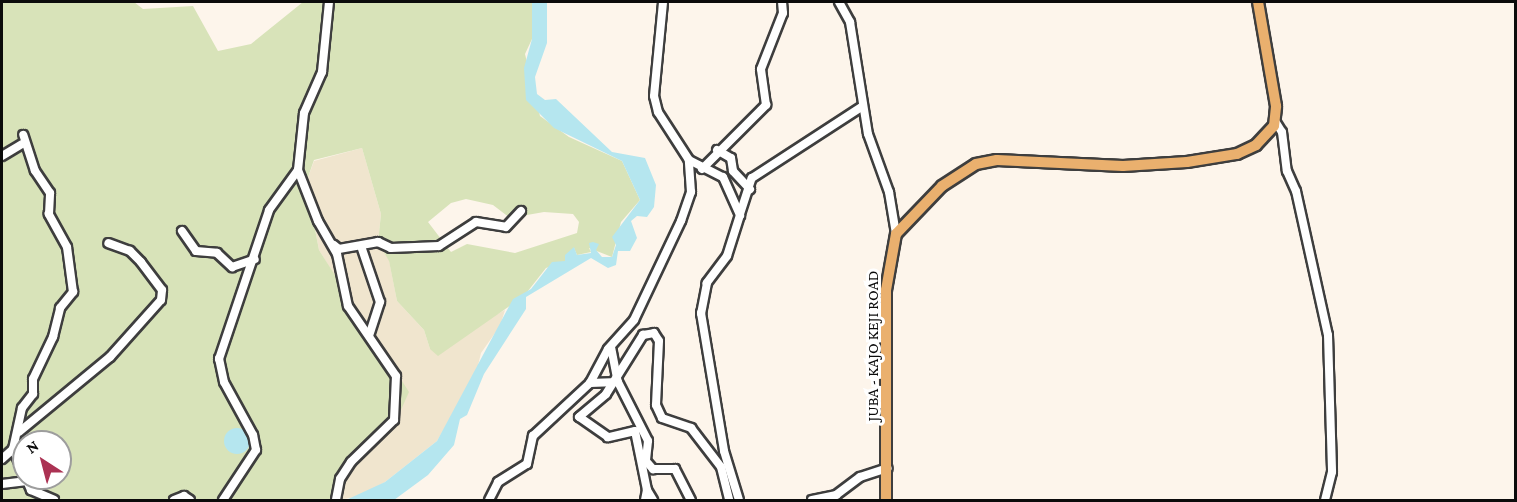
<!DOCTYPE html>
<style>
body{margin:0}
#map{position:relative;width:1517px;height:502px;overflow:hidden;background:#fdf5eb;font-family:"Crimson Pro",serif}
div>[style]{position:absolute}
.farmland>*{inset:0;background:#f0e5ce}
.green>*{inset:0;background:#d8e3b9}
.water>*{inset:0;background:#b5e6ef}
.round{border-radius:50%}
.roads{filter:drop-shadow(2px 0 #3e3e3e) drop-shadow(-2px 0 #3e3e3e) drop-shadow(0 2px #3e3e3e) drop-shadow(0 -2px #3e3e3e)}
.minor>*{height:8px;margin:-4px;padding:0 4px;transform-origin:4px;border-radius:4px;background:#fff}
.major>*{height:10px;margin:-5px;padding:0 5px;transform-origin:5px;border-radius:5px;background:#eab06e}
span{translate:-50% -50%;white-space:nowrap;text-align:center;line-height:1.15;-webkit-text-stroke:6px #fff;paint-order:stroke}
.street-label{font-size:16px;color:#0b0b0b}
.frame{position:absolute;inset:0;border:3px solid #0b0b0b;pointer-events:none}
.north{position:absolute;left:12px;top:430px;width:60px;height:60px;box-sizing:border-box;background:#fff;border:2px solid #9d9d9d;border-radius:50%;rotate:324deg;font-size:16px;font-weight:700;line-height:24px;text-align:center;color:#0b0b0b}
.north::after{content:'';display:block;margin:auto;width:21px;height:27px;background:#ab3253;clip-path:polygon(50% 0,100% 100%,50% 72%,0 100%)}
</style>
<div id="map">
<div class="farmland">
<div style="clip-path:polygon(362px 148px,381px 214px,378px 242px,389px 260px,397px 301px,424px 330px,430px 349px,505px 310px,500px 326px,481px 353px,476px 374px,437px 441px,385px 482px,357px 497px,337px 500px,347px 472px,378px 444px,388px 363px,319px 250px,306px 183px,314px 161px)"></div>
</div>
<div class="green">
<div style="clip-path:polygon(evenodd,2px 2px,134px 2px,143px 9px,193px 6px,218px 51px,251px 44px,303px 2px,532px 2px,532px 39px,525px 54px,540px 116px,569px 137px,622px 161px,640px 200px,621px 222px,612px 257px,589px 248px,591px 252px,577px 255px,574px 248px,565px 262px,546px 268px,524px 296px,438px 356px,430px 349px,424px 330px,397px 301px,389px 261px,378px 242px,381px 214px,362px 148px,314px 160px,306px 183px,319px 250px,409px 392px,392px 430px,347px 472px,337px 500px,2px 500px,2px 2px,466px 199px,493px 205px,510px 218px,544px 212px,573px 214px,579px 222px,577px 233px,515px 253px,467px 244px,451px 252px,428px 222px,451px 203px,466px 199px,2px 2px,24px 442px,60px 442px,60px 478px,24px 478px,24px 442px)"></div>
</div>
<div class="water">
<div style="clip-path:polygon(532px 2px,547px 2px,547px 43px,535px 77px,537px 94px,545px 100px,556px 99px,612px 152px,645px 158px,656px 185px,654px 207px,647px 217px,637px 216px,631px 221px,637px 238px,630px 251px,618px 251px,616px 265px,608px 268px,591px 258px,526px 297px,526px 309px,484px 374px,467px 415px,460px 419px,454px 445px,428px 475px,394px 500px,346px 500px,385px 482px,437px 441px,513px 299px,531px 289px,552px 262px,565px 261px,565px 255px,574px 247px,577px 255px,591px 253px,589px 243px,593px 242px,599px 244px,596px 250px,602px 257px,612px 257px,616px 245px,612px 237px,640px 200px,622px 161px,554px 128px,526px 100px,524px 68px,532px 39px)"></div>
<div class="round" style="left:224px;top:428px;width:26px;height:26px"></div>
</div>
<div class="roads">
<div class="minor">
<div style="left:839px;top:2px;width:23px;rotate:61deg"></div>
<div style="left:850px;top:22px;width:113px;rotate:80.9deg"></div>
<div style="left:868px;top:134px;width:62px;rotate:70.1deg"></div>
<div style="left:889px;top:192px;width:43px;rotate:80.5deg"></div>
<div style="left:1275px;top:121px;width:13px;rotate:58deg"></div>
<div style="left:1282px;top:132px;width:39px;rotate:83deg"></div>
<div style="left:1287px;top:171px;width:22px;rotate:66deg"></div>
<div style="left:1296px;top:191px;width:148px;rotate:77.5deg"></div>
<div style="left:1328px;top:335px;width:137px;rotate:88.3deg"></div>
<div style="left:1332px;top:472px;width:29px;rotate:104deg"></div>
<div style="left:717px;top:150px;width:16px;rotate:30deg"></div>
<div style="left:731px;top:158px;width:13px;rotate:81deg"></div>
<div style="left:733px;top:171px;width:25px;rotate:47deg"></div>
<div style="left:2px;top:156px;width:23px;rotate:-31deg"></div>
<div style="left:689px;top:160px;width:38px;rotate:27deg"></div>
<div style="left:723px;top:177px;width:42px;rotate:65.9deg"></div>
<div style="left:740px;top:215px;width:43px;rotate:107.6deg"></div>
<div style="left:727px;top:256px;width:34px;rotate:127deg"></div>
<div style="left:707px;top:283px;width:31px;rotate:101deg"></div>
<div style="left:701px;top:313px;width:140px;rotate:80.5deg"></div>
<div style="left:724px;top:451px;width:51px;rotate:73deg"></div>
<div style="left:702px;top:169px;width:91px;rotate:-45deg"></div>
<div style="left:766px;top:105px;width:36px;rotate:-98deg"></div>
<div style="left:761px;top:69px;width:60px;rotate:-68.6deg"></div>
<div style="left:783px;top:13px;width:11px;rotate:-95deg"></div>
<div style="left:298px;top:170px;width:55px;rotate:68.6deg"></div>
<div style="left:318px;top:221px;width:38px;rotate:60deg"></div>
<div style="left:337px;top:254px;width:53px;rotate:78.1deg"></div>
<div style="left:348px;top:306px;width:85px;rotate:55.6deg"></div>
<div style="left:396px;top:376px;width:44px;rotate:92.6deg"></div>
<div style="left:394px;top:420px;width:60px;rotate:135.7deg"></div>
<div style="left:351px;top:462px;width:20px;rotate:123deg"></div>
<div style="left:340px;top:479px;width:21px;rotate:101deg"></div>
<div style="left:740px;top:214px;width:38px;rotate:-72deg"></div>
<div style="left:752px;top:178px;width:132px;rotate:-33deg"></div>
<div style="left:182px;top:231px;width:24px;rotate:55deg"></div>
<div style="left:196px;top:251px;width:21px;rotate:5deg"></div>
<div style="left:217px;top:253px;width:21px;rotate:43deg"></div>
<div style="left:232px;top:267px;width:24px;rotate:-19deg"></div>
<div style="left:334px;top:245px;width:6px;rotate:39deg"></div>
<div style="left:339px;top:249px;width:40px;rotate:-10deg"></div>
<div style="left:378px;top:242px;width:14px;rotate:25deg"></div>
<div style="left:391px;top:248px;width:48px;rotate:-2.4deg"></div>
<div style="left:439px;top:246px;width:44px;rotate:-33deg"></div>
<div style="left:476px;top:222px;width:30px;rotate:9deg"></div>
<div style="left:506px;top:227px;width:22px;rotate:-47deg"></div>
<div style="left:361px;top:246px;width:59px;rotate:71.3deg"></div>
<div style="left:380px;top:302px;width:33px;rotate:108deg"></div>
<div style="left:611px;top:347px;width:33px;rotate:79deg"></div>
<div style="left:590px;top:383px;width:28px;rotate:-2deg"></div>
<div style="left:618px;top:382px;width:66px;rotate:63deg"></div>
<div style="left:648px;top:441px;width:20px;rotate:96deg"></div>
<div style="left:646px;top:461px;width:11px;rotate:49deg"></div>
<div style="left:653px;top:469px;width:22px"></div>
<div style="left:675px;top:469px;width:35px;rotate:63deg"></div>
<div style="left:19px;top:432px;width:118px;rotate:-39.5deg"></div>
<div style="left:110px;top:357px;width:76px;rotate:-48.2deg"></div>
<div style="left:161px;top:300px;width:10px;rotate:-84deg"></div>
<div style="left:162px;top:290px;width:35px;rotate:-127deg"></div>
<div style="left:141px;top:262px;width:16px;rotate:-135deg"></div>
<div style="left:130px;top:251px;width:23px;rotate:-160deg"></div>
<div style="left:13px;top:449px;width:45px;rotate:66.3deg"></div>
<div style="left:31px;top:490px;width:25px;rotate:23deg"></div>
<div style="left:2px;top:459px;width:15px;rotate:-42deg"></div>
<div style="left:13px;top:449px;width:42px;rotate:-77.6deg"></div>
<div style="left:22px;top:408px;width:18px;rotate:-52deg"></div>
<div style="left:33px;top:394px;width:15px;rotate:-90deg"></div>
<div style="left:33px;top:379px;width:47px;rotate:-64.5deg"></div>
<div style="left:53px;top:337px;width:30px;rotate:-76deg"></div>
<div style="left:60px;top:308px;width:21px;rotate:-51deg"></div>
<div style="left:73px;top:292px;width:45px;rotate:-97.6deg"></div>
<div style="left:67px;top:247px;width:38px;rotate:-119deg"></div>
<div style="left:49px;top:214px;width:21px;rotate:-87deg"></div>
<div style="left:50px;top:193px;width:27px;rotate:-124deg"></div>
<div style="left:35px;top:171px;width:38px;rotate:-108deg"></div>
<div style="left:2px;top:484px;width:23px;rotate:-7deg"></div>
<div style="left:647px;top:490px;width:12px;rotate:59deg"></div>
<div style="left:174px;top:500px;width:11px;rotate:-22deg"></div>
<div style="left:184px;top:496px;width:7px;rotate:34deg"></div>
<div style="left:223px;top:500px;width:60px;rotate:-56.6deg"></div>
<div style="left:256px;top:450px;width:15px;rotate:-101deg"></div>
<div style="left:253px;top:435px;width:60px;rotate:-118.7deg"></div>
<div style="left:224px;top:382px;width:24px;rotate:-102deg"></div>
<div style="left:219px;top:359px;width:157px;rotate:-71.4deg"></div>
<div style="left:269px;top:210px;width:49px;rotate:-54.1deg"></div>
<div style="left:298px;top:170px;width:57px;rotate:-84deg"></div>
<div style="left:304px;top:113px;width:45px;rotate:-66.3deg"></div>
<div style="left:322px;top:72px;width:70px;rotate:-84.3deg"></div>
<div style="left:489px;top:500px;width:20px;rotate:-63deg"></div>
<div style="left:498px;top:482px;width:34px;rotate:-32deg"></div>
<div style="left:527px;top:464px;width:29px;rotate:-78deg"></div>
<div style="left:533px;top:436px;width:78px;rotate:-42.9deg"></div>
<div style="left:590px;top:383px;width:38px;rotate:-62deg"></div>
<div style="left:608px;top:349px;width:39px;rotate:-48deg"></div>
<div style="left:634px;top:320px;width:110px;rotate:-64.6deg"></div>
<div style="left:681px;top:221px;width:31px;rotate:-71deg"></div>
<div style="left:691px;top:192px;width:32px;rotate:-94deg"></div>
<div style="left:689px;top:160px;width:57px;rotate:-122.9deg"></div>
<div style="left:658px;top:112px;width:16px;rotate:-104deg"></div>
<div style="left:654px;top:96px;width:94px;rotate:-84.5deg"></div>
<div style="left:645px;top:500px;width:10px;rotate:-79deg"></div>
<div style="left:647px;top:490px;width:60px;rotate:-101.5deg"></div>
<div style="left:635px;top:431px;width:28px;rotate:167deg"></div>
<div style="left:608px;top:437px;width:35px;rotate:-145deg"></div>
<div style="left:579px;top:417px;width:35px;rotate:-40deg"></div>
<div style="left:606px;top:394px;width:70px;rotate:-57.9deg"></div>
<div style="left:643px;top:335px;width:11px;rotate:-10deg"></div>
<div style="left:654px;top:333px;width:9px;rotate:58deg"></div>
<div style="left:659px;top:341px;width:64px;rotate:92.7deg"></div>
<div style="left:656px;top:405px;width:14px;rotate:65deg"></div>
<div style="left:662px;top:418px;width:31px;rotate:19deg"></div>
<div style="left:691px;top:428px;width:49px;rotate:52.4deg"></div>
<div style="left:721px;top:467px;width:34px;rotate:76deg"></div>
<div style="left:812px;top:500px;width:25px;rotate:-12deg"></div>
<div style="left:836px;top:495px;width:30px;rotate:-37deg"></div>
<div style="left:860px;top:477px;width:29px;rotate:-18deg"></div>
</div>
<div class="major">
<div style="left:886px;top:500px;width:210px;rotate:-90deg"></div>
<div style="left:886px;top:290px;width:57px;rotate:-79.9deg"></div>
<div style="left:896px;top:234px;width:66px;rotate:-46.2deg"></div>
<div style="left:942px;top:186px;width:40px;rotate:-32.9deg"></div>
<div style="left:976px;top:164px;width:21px;rotate:-11deg"></div>
<div style="left:997px;top:160px;width:126px;rotate:2.7deg"></div>
<div style="left:1123px;top:166px;width:64px;rotate:-3.6deg"></div>
<div style="left:1187px;top:162px;width:51px;rotate:-9.1deg"></div>
<div style="left:1237px;top:154px;width:21px;rotate:-25deg"></div>
<div style="left:1256px;top:145px;width:26px;rotate:-47deg"></div>
<div style="left:1274px;top:126px;width:20px;rotate:-84deg"></div>
<div style="left:1276px;top:106px;width:106px;rotate:-99.8deg"></div>
</div>
</div>
<div class="street-label">
<span style="left:873px;top:346px;rotate:-90deg">JUBA - KAJO KEJI ROAD</span>
</div>
<div class="frame"></div>
<div class="north">N</div>
</div>
